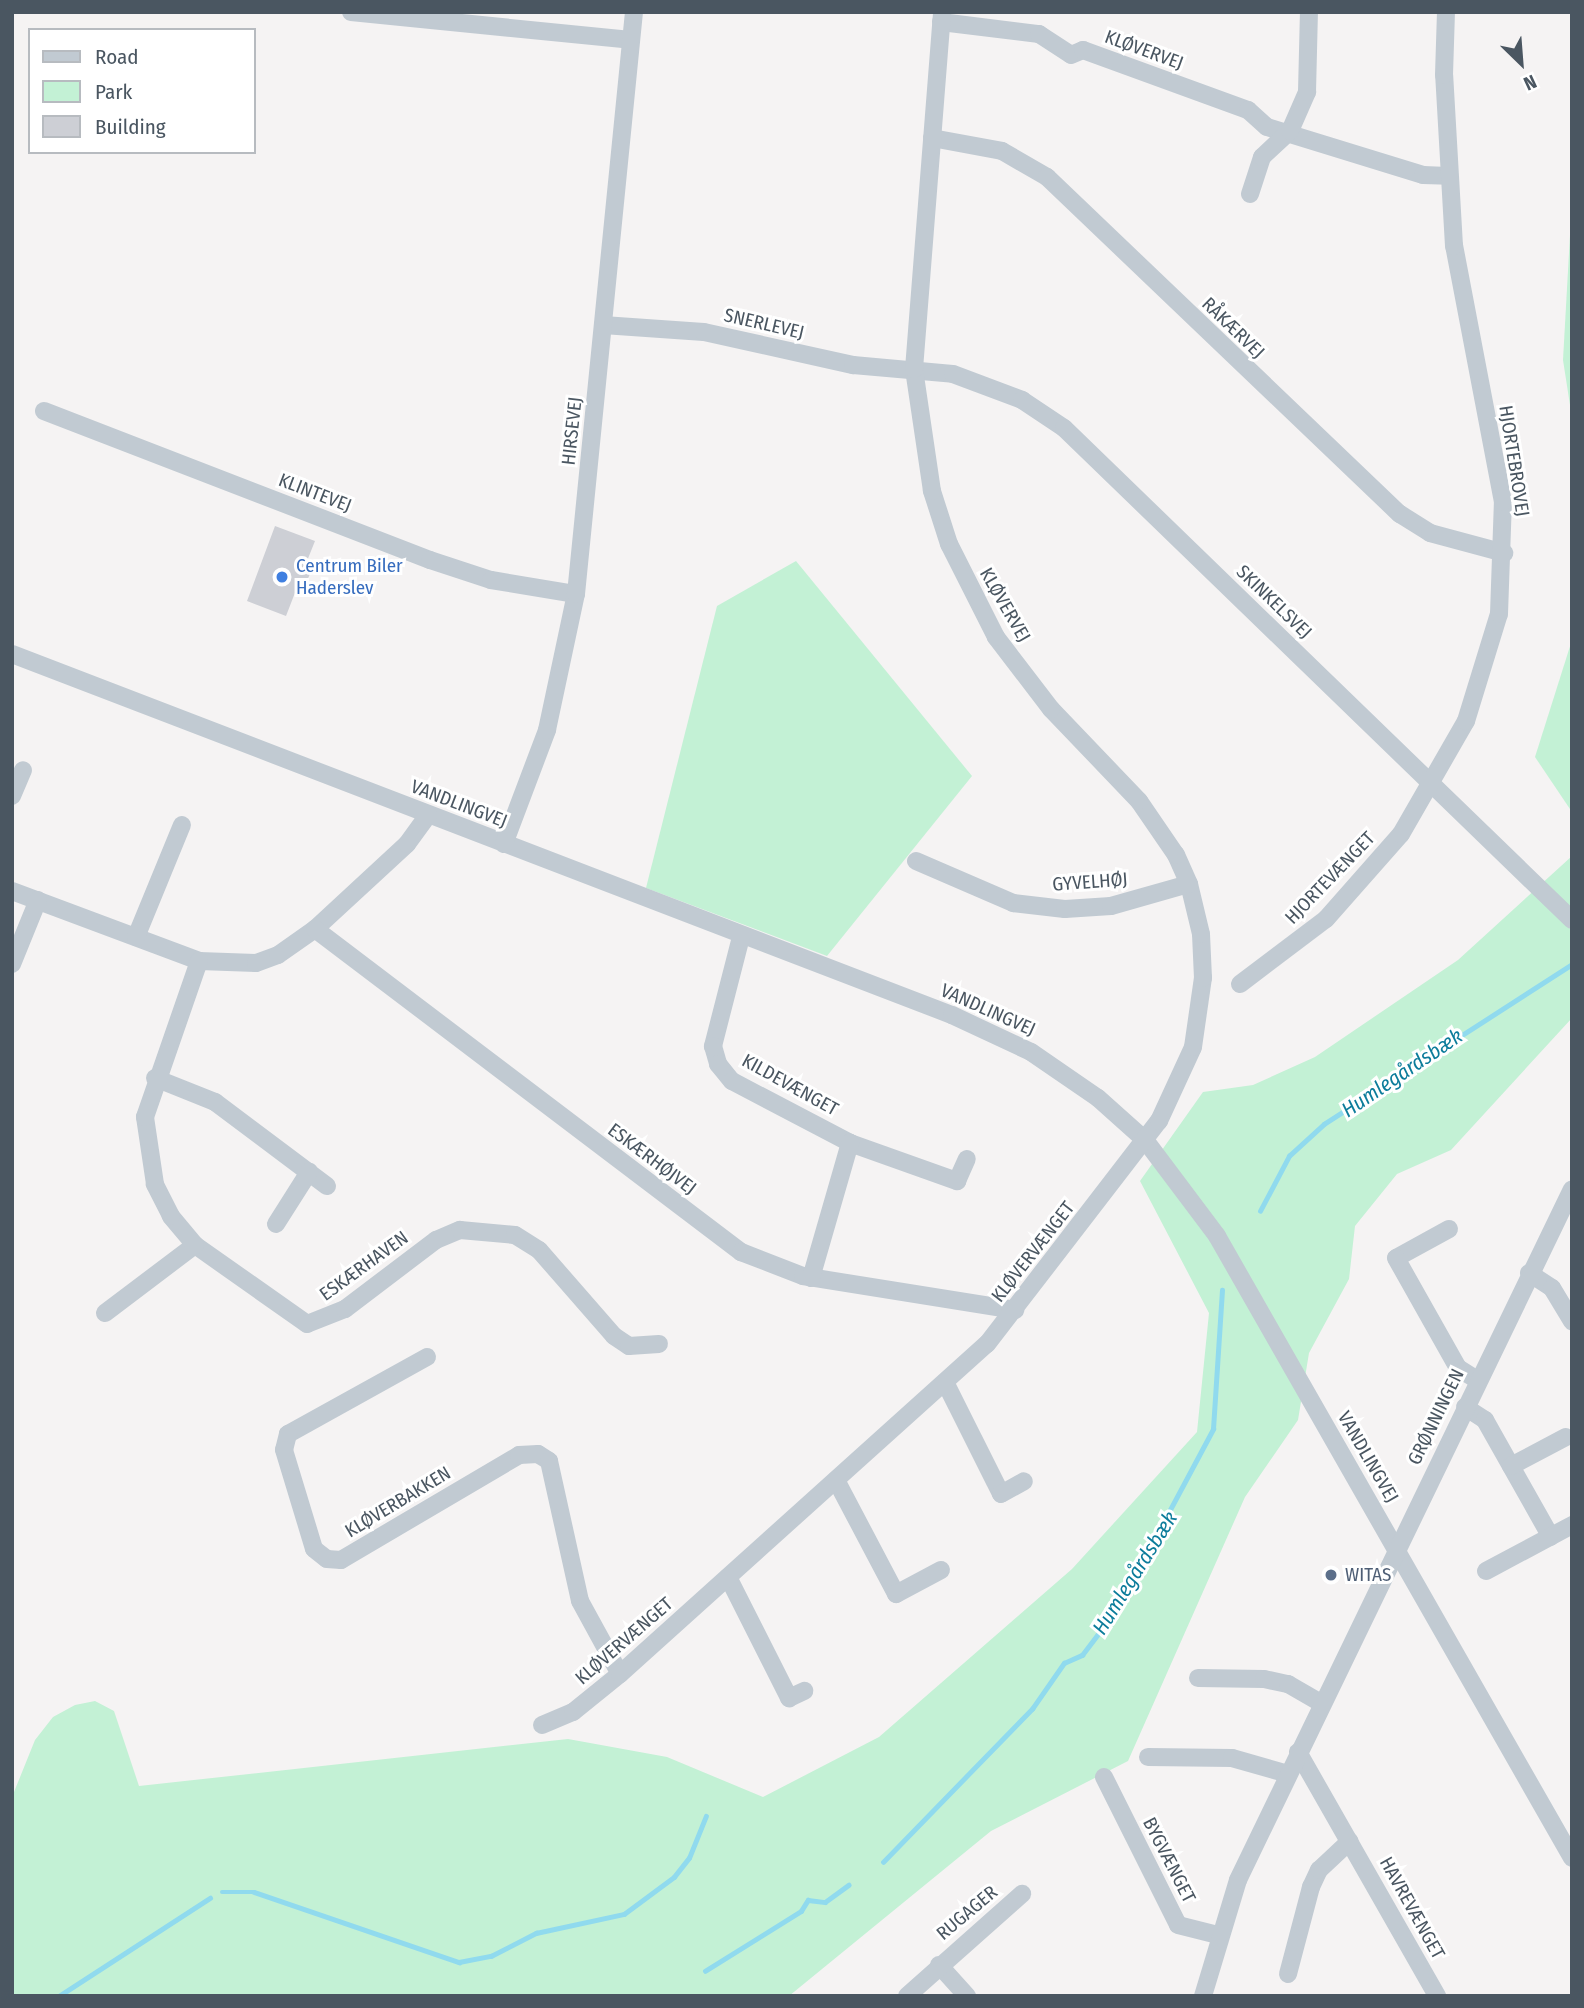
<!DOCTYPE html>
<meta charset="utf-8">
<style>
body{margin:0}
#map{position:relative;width:1584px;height:2008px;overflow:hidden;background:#f5f3f3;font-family:"Fira Sans Condensed",sans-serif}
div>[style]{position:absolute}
.green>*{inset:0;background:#c3f1d5}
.stream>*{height:4.5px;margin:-2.25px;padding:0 2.25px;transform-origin:2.25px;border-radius:2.25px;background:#90daee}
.building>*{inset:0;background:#cdcfd5}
.minor>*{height:18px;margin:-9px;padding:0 9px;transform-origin:9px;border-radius:9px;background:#c1cad2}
.dots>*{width:19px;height:19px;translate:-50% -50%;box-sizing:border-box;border:4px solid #fff;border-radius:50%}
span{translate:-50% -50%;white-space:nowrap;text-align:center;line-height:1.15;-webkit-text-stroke:6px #fff;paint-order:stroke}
.street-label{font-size:19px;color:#4a5661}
.shop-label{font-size:19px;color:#366cbe}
.left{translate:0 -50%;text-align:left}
.service-label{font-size:19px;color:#4e5e75}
.water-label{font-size:21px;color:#0c7c9b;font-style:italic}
.frame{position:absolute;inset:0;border:14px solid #4a5661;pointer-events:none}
.legend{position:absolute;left:28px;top:28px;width:228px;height:126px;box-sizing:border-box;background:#fff;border:2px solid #b7bbc0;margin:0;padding:9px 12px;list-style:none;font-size:21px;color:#4a5661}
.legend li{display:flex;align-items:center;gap:14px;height:35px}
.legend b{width:35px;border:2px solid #b7bbc0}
.north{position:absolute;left:1486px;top:28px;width:70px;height:70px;-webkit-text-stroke:5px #fff;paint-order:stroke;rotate:155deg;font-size:19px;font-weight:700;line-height:28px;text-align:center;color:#4a5661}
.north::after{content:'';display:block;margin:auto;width:24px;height:32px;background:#4a5661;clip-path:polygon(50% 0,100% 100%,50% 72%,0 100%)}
</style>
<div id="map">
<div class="green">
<div style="clip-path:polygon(1572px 199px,1572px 418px,1563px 360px)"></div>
<div style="clip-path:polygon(796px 561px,972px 776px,827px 956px,646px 888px,717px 606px)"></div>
<div style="clip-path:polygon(1572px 640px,1572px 812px,1535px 757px)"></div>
<div style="clip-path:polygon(1572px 856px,1572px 1018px,1451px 1150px,1397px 1174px,1355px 1226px,1349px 1279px,1309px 1353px,1298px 1420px,1245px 1497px,1128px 1761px,991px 1831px,789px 1996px,12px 1996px,12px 1797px,35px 1740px,53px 1717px,75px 1705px,95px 1701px,114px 1711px,139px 1786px,568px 1739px,667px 1757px,763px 1797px,879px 1737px,1072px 1569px,1197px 1432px,1209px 1313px,1140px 1181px,1203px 1092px,1253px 1085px,1315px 1057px,1458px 960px)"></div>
</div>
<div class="stream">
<div style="left:1260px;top:1211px;width:62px;rotate:-62.2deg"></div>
<div style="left:1289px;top:1156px;width:47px;rotate:-42.4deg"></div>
<div style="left:1324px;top:1124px;width:295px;rotate:-32.8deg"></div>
<div style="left:883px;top:1862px;width:214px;rotate:-45.8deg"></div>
<div style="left:1032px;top:1709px;width:56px;rotate:-55.2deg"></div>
<div style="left:1064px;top:1663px;width:20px;rotate:-24deg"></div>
<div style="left:1082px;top:1655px;width:58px;rotate:-52.7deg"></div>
<div style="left:1117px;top:1609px;width:204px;rotate:-61.9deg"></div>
<div style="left:1213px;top:1429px;width:139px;rotate:-86.3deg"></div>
<div style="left:222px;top:1892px;width:32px"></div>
<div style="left:254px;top:1892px;width:217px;rotate:18.9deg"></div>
<div style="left:459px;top:1962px;width:33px;rotate:-11deg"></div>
<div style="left:491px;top:1956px;width:51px;rotate:-27.1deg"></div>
<div style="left:536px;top:1933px;width:90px;rotate:-12.2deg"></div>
<div style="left:624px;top:1914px;width:62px;rotate:-36.5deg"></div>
<div style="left:674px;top:1877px;width:24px;rotate:-52deg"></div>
<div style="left:689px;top:1858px;width:45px;rotate:-68deg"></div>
<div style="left:705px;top:1971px;width:113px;rotate:-32deg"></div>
<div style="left:801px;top:1911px;width:13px;rotate:-58deg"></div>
<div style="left:808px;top:1900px;width:17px;rotate:7deg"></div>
<div style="left:825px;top:1902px;width:29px;rotate:-36deg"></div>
<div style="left:59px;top:1996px;width:180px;rotate:-33deg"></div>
</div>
<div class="building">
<div style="clip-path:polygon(275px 526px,315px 541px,305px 566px,312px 569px,304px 588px,298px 585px,286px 616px,247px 601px)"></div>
</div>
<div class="minor">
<div style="left:351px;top:12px;width:281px;rotate:5.7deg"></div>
<div style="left:941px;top:22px;width:99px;rotate:7deg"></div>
<div style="left:1039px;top:34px;width:38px;rotate:33deg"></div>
<div style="left:1071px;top:55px;width:13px;rotate:-23deg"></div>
<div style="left:1083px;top:50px;width:176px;rotate:20deg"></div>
<div style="left:1248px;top:110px;width:25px;rotate:42deg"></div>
<div style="left:1267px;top:127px;width:163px;rotate:17.1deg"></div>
<div style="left:1423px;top:175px;width:25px;rotate:2deg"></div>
<div style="left:932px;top:138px;width:71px;rotate:10.5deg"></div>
<div style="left:1002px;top:151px;width:52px;rotate:30deg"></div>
<div style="left:1047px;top:177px;width:488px;rotate:43.7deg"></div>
<div style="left:1400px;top:514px;width:36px;rotate:32deg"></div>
<div style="left:1430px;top:533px;width:77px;rotate:15.1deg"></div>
<div style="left:1250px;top:194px;width:39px;rotate:-72deg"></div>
<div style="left:1262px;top:157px;width:38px;rotate:-43deg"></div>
<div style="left:1290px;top:131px;width:43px;rotate:-66.4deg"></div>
<div style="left:1307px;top:92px;width:80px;rotate:-88.6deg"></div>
<div style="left:603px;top:325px;width:101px;rotate:4deg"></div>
<div style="left:704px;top:332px;width:153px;rotate:12.5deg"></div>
<div style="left:853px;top:365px;width:100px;rotate:5.1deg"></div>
<div style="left:953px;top:374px;width:74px;rotate:20.6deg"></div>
<div style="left:1022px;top:400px;width:50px;rotate:33.7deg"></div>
<div style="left:1064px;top:428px;width:707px;rotate:44.08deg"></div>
<div style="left:44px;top:411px;width:414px;rotate:21.1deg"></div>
<div style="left:430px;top:560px;width:64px;rotate:18.2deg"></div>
<div style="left:491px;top:580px;width:86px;rotate:9.4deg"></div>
<div style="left:12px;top:654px;width:1007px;rotate:21.01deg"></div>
<div style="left:952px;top:1015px;width:87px;rotate:25.1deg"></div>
<div style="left:1031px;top:1052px;width:81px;rotate:34.5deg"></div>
<div style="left:1098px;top:1098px;width:63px;rotate:41.8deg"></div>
<div style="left:1145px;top:1140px;width:120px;rotate:53.1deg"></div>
<div style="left:1217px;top:1236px;width:716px;rotate:60.28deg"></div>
<div style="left:12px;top:796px;width:28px;rotate:-67deg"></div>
<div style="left:504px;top:844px;width:122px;rotate:-69.3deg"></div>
<div style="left:547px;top:730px;width:139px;rotate:-78deg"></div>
<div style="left:576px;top:594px;width:585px;rotate:-84.31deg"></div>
<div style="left:916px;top:861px;width:106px;rotate:23.4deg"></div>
<div style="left:1013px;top:903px;width:52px;rotate:6.6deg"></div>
<div style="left:1065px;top:909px;width:46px;rotate:-3.7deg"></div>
<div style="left:1111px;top:906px;width:81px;rotate:-15.8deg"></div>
<div style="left:12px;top:891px;width:200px;rotate:20.5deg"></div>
<div style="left:199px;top:961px;width:57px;rotate:2deg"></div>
<div style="left:256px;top:963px;width:23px;rotate:-20deg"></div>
<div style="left:278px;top:955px;width:45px;rotate:-35.1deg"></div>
<div style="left:315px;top:929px;width:125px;rotate:-42.7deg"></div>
<div style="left:407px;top:844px;width:36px;rotate:-54deg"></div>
<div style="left:315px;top:929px;width:535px;rotate:37.17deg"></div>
<div style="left:741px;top:1252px;width:66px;rotate:21.2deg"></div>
<div style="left:803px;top:1276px;width:215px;rotate:9.1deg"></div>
<div style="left:136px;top:937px;width:121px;rotate:-67.7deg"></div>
<div style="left:741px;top:937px;width:113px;rotate:104.4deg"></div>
<div style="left:713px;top:1046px;width:19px;rotate:74deg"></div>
<div style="left:718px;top:1064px;width:22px;rotate:51deg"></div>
<div style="left:732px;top:1081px;width:133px;rotate:27.7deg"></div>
<div style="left:850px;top:1143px;width:114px;rotate:19.6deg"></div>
<div style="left:957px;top:1181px;width:24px;rotate:-66deg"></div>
<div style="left:12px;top:964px;width:69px;rotate:-67.9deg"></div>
<div style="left:1240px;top:984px;width:108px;rotate:-37.1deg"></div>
<div style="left:1326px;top:919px;width:113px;rotate:-48.6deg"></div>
<div style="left:1401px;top:834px;width:130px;rotate:-60.1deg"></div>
<div style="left:1466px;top:721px;width:112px;rotate:-72.9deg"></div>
<div style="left:1499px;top:614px;width:112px;rotate:-88deg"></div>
<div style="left:1503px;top:502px;width:261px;rotate:-100.8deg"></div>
<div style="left:1454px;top:246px;width:171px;rotate:-93.3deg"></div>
<div style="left:1444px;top:75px;width:63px;rotate:-88.2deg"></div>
<div style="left:155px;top:1078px;width:65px;rotate:21.8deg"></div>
<div style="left:215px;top:1102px;width:140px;rotate:36.9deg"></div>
<div style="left:276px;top:1224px;width:62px;rotate:-57.6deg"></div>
<div style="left:1449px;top:1229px;width:60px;rotate:151.3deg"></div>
<div style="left:1396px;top:1258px;width:126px;rotate:60.6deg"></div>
<div style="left:1458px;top:1368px;width:22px;rotate:32deg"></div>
<div style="left:195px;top:1245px;width:137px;rotate:35.2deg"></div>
<div style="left:307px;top:1324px;width:41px;rotate:-21.5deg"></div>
<div style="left:345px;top:1309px;width:114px;rotate:-37.2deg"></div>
<div style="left:436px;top:1240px;width:26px;rotate:-23deg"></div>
<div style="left:460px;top:1230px;width:55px;rotate:5.2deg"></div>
<div style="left:515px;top:1235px;width:28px;rotate:32deg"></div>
<div style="left:539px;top:1250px;width:114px;rotate:48.9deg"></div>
<div style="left:614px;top:1336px;width:18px;rotate:34deg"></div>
<div style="left:629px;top:1346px;width:30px;rotate:-4deg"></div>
<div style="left:1529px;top:1273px;width:27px;rotate:33deg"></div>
<div style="left:1552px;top:1288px;width:39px;rotate:59deg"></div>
<div style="left:811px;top:1278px;width:141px;rotate:-73.9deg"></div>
<div style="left:105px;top:1313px;width:113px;rotate:-37.1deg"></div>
<div style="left:195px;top:1245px;width:38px;rotate:-130deg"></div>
<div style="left:171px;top:1216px;width:36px;rotate:-117deg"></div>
<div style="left:155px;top:1184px;width:68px;rotate:-98.5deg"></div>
<div style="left:145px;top:1117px;width:165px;rotate:-70.9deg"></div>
<div style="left:427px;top:1357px;width:159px;rotate:151deg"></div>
<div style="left:288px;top:1434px;width:16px;rotate:104deg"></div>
<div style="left:284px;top:1450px;width:103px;rotate:73.1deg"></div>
<div style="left:314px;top:1549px;width:16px;rotate:38deg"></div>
<div style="left:327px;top:1559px;width:14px;rotate:4deg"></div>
<div style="left:341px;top:1560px;width:207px;rotate:-30.5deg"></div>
<div style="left:519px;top:1455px;width:19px;rotate:-3deg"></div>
<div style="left:538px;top:1454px;width:13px;rotate:32deg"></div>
<div style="left:549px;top:1461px;width:143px;rotate:77.5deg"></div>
<div style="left:580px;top:1601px;width:83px;rotate:61.3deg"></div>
<div style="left:945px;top:1382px;width:125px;rotate:63.4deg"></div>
<div style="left:1001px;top:1494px;width:26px;rotate:-29deg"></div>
<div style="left:1465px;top:1407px;width:24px;rotate:33deg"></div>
<div style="left:1485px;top:1420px;width:134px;rotate:60.6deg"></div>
<div style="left:1511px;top:1466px;width:62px;rotate:-27.8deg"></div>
<div style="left:836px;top:1480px;width:129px;rotate:62.2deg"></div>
<div style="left:896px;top:1594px;width:51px;rotate:-28.1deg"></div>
<div style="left:1486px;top:1571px;width:98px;rotate:-28.1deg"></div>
<div style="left:728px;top:1577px;width:136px;rotate:63.2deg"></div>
<div style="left:789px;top:1698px;width:17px;rotate:-25deg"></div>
<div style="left:1198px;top:1678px;width:66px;rotate:0.9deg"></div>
<div style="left:1264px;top:1679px;width:25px;rotate:12deg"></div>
<div style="left:1288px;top:1684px;width:38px;rotate:30deg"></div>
<div style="left:542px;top:1725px;width:34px;rotate:-23deg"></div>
<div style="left:573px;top:1712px;width:60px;rotate:-39deg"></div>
<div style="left:620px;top:1674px;width:494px;rotate:-42deg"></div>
<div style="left:987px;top:1344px;width:282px;rotate:-52.4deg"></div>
<div style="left:1159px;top:1121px;width:81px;rotate:-65.3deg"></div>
<div style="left:1193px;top:1047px;width:70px;rotate:-81.8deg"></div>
<div style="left:1203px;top:978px;width:44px;rotate:-92.6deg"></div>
<div style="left:1201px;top:934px;width:51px;rotate:-103.5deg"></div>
<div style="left:1189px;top:884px;width:32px;rotate:-114deg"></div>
<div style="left:1176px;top:855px;width:65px;rotate:-124.4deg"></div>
<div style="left:1139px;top:801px;width:127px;rotate:-133.7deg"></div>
<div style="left:1051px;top:709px;width:91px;rotate:-127.4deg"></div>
<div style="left:996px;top:637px;width:104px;rotate:-116.8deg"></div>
<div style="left:949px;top:544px;width:56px;rotate:-107.8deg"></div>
<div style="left:932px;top:491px;width:123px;rotate:-98.4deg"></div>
<div style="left:914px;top:369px;width:358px;rotate:-85.5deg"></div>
<div style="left:1298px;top:1752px;width:281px;rotate:60.3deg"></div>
<div style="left:1148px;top:1757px;width:84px;rotate:0.7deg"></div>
<div style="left:1232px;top:1758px;width:58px;rotate:15.9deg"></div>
<div style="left:1104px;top:1777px;width:165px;rotate:63.4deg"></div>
<div style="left:1178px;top:1925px;width:41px;rotate:14deg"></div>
<div style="left:939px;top:1965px;width:42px;rotate:47.9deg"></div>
<div style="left:1288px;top:1974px;width:90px;rotate:-75.2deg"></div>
<div style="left:1311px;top:1887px;width:19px;rotate:-65deg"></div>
<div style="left:1319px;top:1870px;width:42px;rotate:-43.1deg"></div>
<div style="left:907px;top:1996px;width:154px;rotate:-41.6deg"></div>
<div style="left:1203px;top:1996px;width:121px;rotate:-73.2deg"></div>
<div style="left:1238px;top:1880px;width:767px;rotate:-64.2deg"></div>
</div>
<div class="dots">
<div style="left:282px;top:577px;background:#3f7fe0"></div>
<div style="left:1331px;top:1575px;background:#5c6f8a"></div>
</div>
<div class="street-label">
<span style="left:1144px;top:50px;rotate:20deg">KLØVERVEJ</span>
<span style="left:764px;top:324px;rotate:13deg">SNERLEVEJ</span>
<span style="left:1233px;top:328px;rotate:44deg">RÅKÆRVEJ</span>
<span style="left:572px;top:431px;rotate:-84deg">HIRSEVEJ</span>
<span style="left:1514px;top:461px;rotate:81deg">HJORTEBROVEJ</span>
<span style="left:315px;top:493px;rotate:21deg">KLINTEVEJ</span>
<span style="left:1274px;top:602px;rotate:44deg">SKINKELSVEJ</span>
<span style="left:1005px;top:605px;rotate:60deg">KLØVERVEJ</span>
<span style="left:459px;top:804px;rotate:21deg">VANDLINGVEJ</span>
<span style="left:1330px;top:878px;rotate:-46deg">HJORTEVÆNGET</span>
<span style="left:1090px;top:882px;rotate:-4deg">GYVELHØJ</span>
<span style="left:988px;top:1010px;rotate:24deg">VANDLINGVEJ</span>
<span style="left:790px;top:1085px;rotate:29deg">KILDEVÆNGET</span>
<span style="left:652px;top:1159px;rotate:37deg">ESKÆRHØJVEJ</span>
<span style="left:1033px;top:1252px;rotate:-52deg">KLØVERVÆNGET</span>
<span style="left:364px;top:1266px;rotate:-36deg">ESKÆRHAVEN</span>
<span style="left:1436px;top:1417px;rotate:-64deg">GRØNNINGEN</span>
<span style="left:1368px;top:1457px;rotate:60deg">VANDLINGVEJ</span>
<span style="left:398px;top:1502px;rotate:-31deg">KLØVERBAKKEN</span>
<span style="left:624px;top:1641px;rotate:-41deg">KLØVERVÆNGET</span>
<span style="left:1169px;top:1860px;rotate:63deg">BYGVÆNGET</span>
<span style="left:1412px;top:1908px;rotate:61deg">HAVREVÆNGET</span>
<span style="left:967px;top:1913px;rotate:-40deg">RUGAGER</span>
</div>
<div class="shop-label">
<span class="left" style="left:296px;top:577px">Centrum Biler<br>Haderslev</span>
</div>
<div class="service-label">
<span class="left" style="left:1345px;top:1575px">WITAS</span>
</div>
<div class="water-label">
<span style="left:1402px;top:1073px;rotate:-34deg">Humlegårdsbæk</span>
<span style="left:1135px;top:1573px;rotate:-58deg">Humlegårdsbæk</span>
</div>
<div class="frame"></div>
<ul class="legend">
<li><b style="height:9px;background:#c1cad2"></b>Road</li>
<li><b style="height:19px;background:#c3f1d5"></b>Park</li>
<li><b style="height:19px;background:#cdcfd5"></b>Building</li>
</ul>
<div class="north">N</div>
</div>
